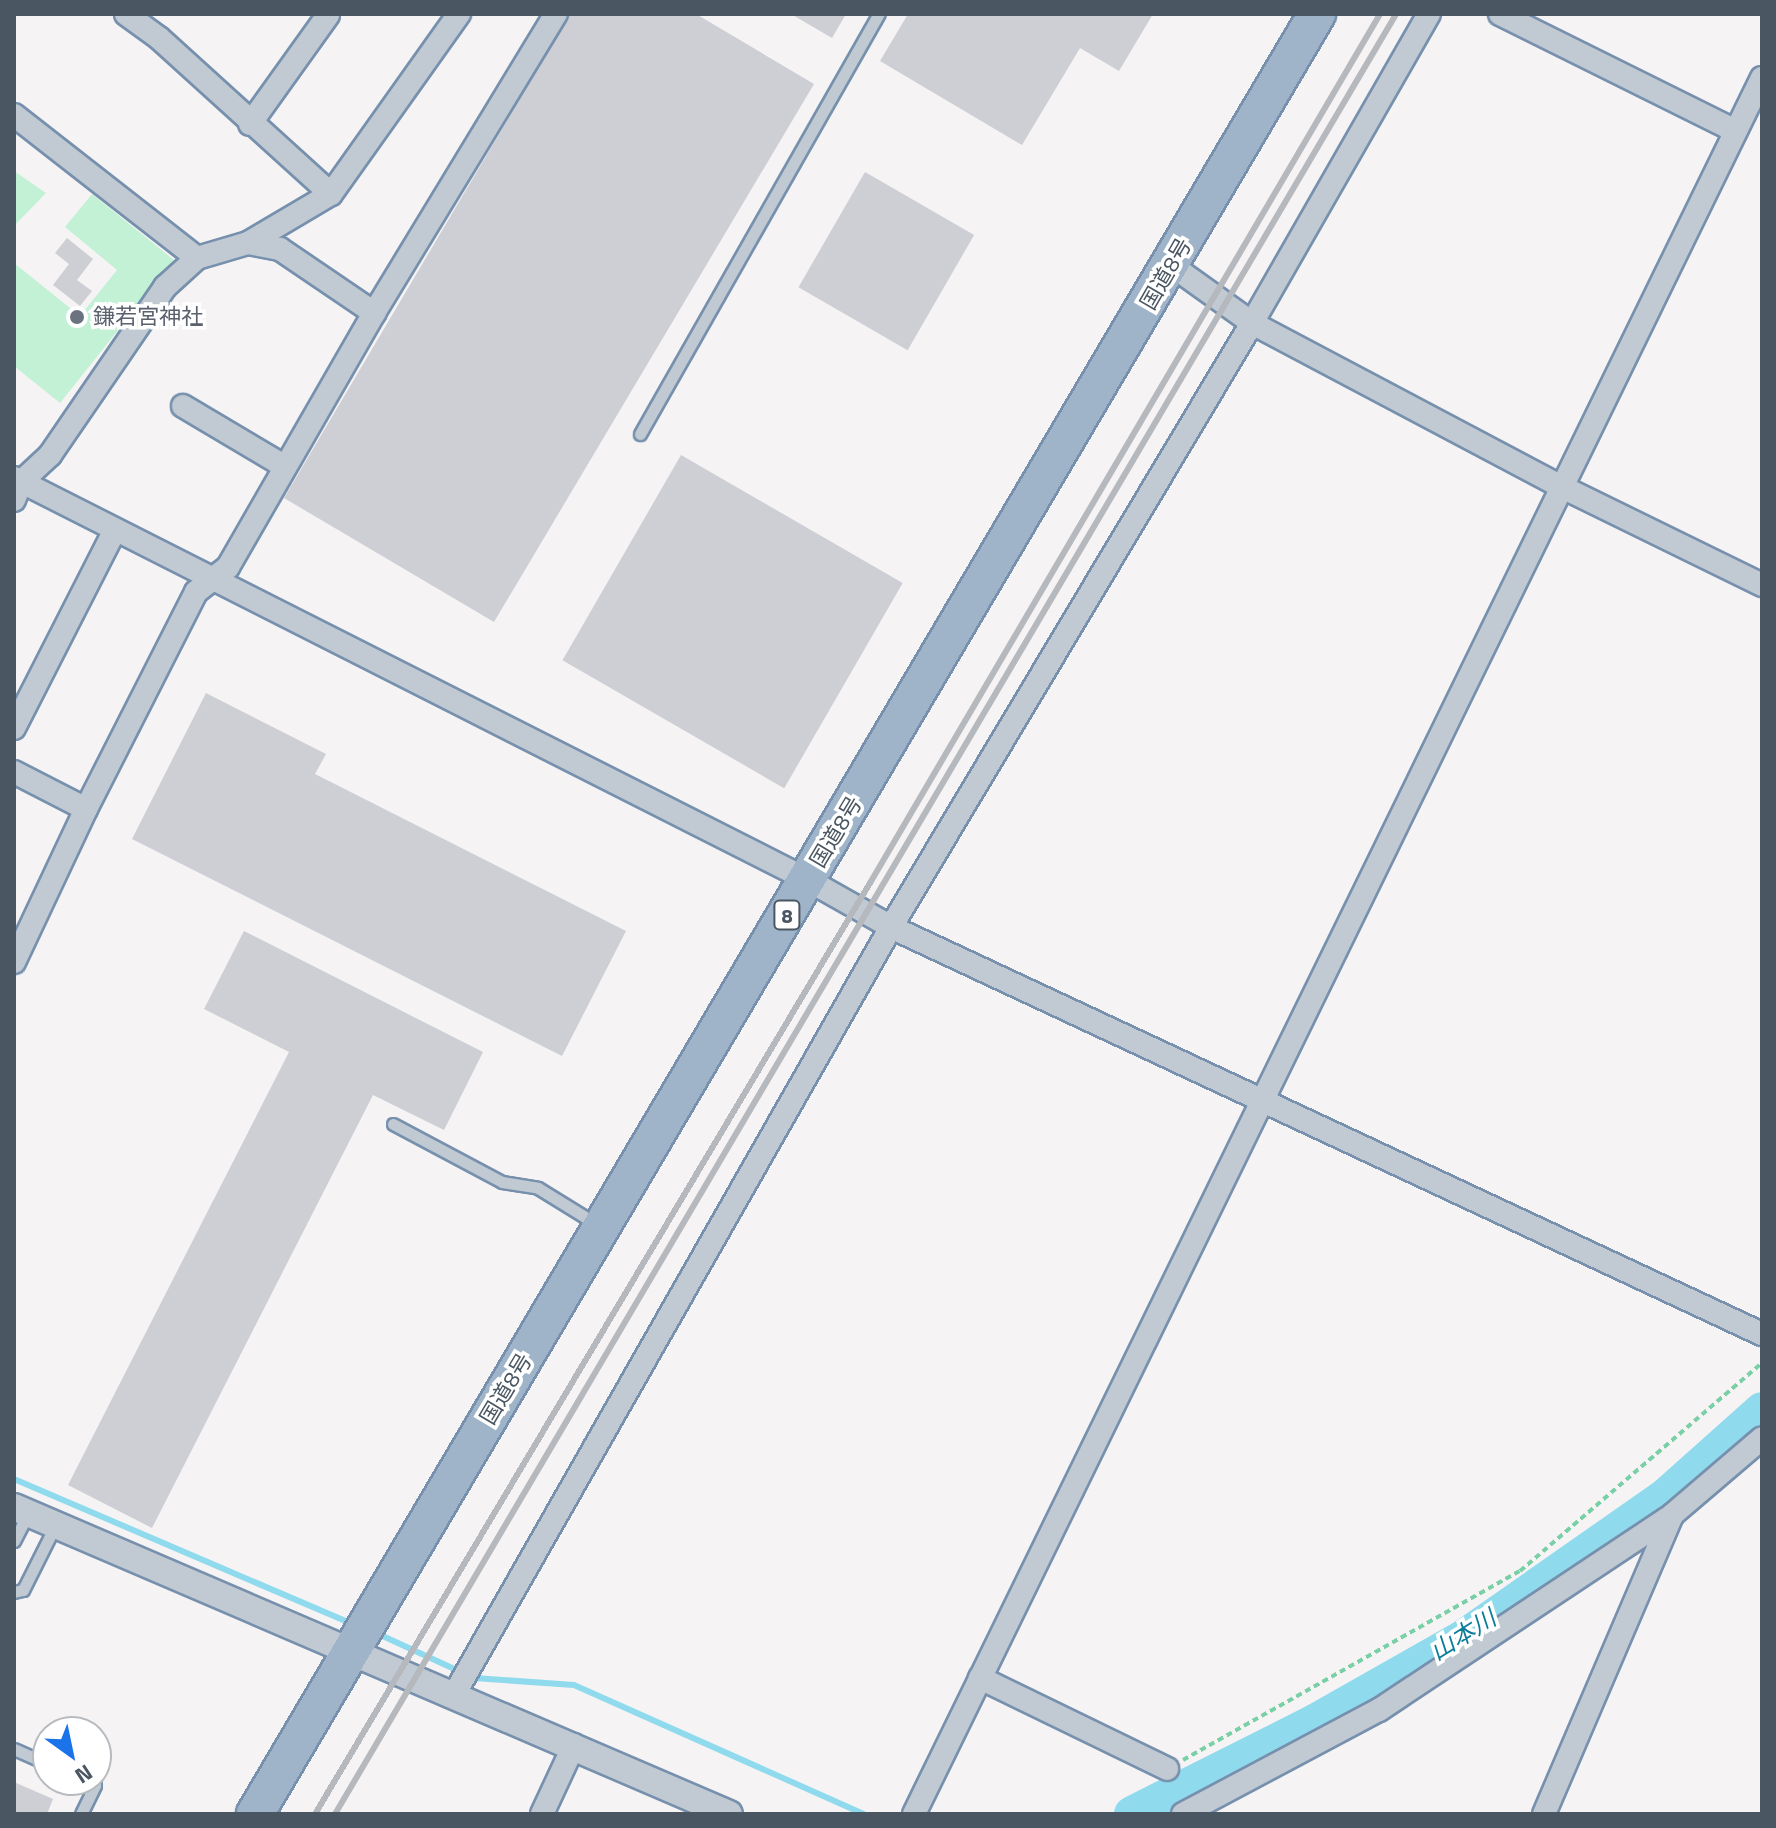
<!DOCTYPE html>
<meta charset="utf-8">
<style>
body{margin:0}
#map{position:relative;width:1776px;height:1828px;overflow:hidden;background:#f5f3f3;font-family:"Titillium Web","Noto Sans JP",sans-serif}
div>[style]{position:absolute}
.green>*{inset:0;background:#c3f1d5}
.stream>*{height:6px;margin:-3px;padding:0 3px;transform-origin:3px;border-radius:3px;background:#90daee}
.river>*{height:36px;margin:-18px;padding:0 18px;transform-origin:18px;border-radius:18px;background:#90daee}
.building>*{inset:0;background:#cdcfd5;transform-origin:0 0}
.path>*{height:4px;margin-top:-2px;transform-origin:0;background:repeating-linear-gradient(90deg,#7ad0a6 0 6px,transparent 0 10px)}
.roads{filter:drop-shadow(2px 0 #7690ad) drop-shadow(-2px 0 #7690ad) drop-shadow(0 2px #7690ad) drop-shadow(0 -2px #7690ad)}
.service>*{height:11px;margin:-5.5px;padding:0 5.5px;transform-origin:5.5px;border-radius:5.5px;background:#c1cad2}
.minor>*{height:22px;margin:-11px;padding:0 11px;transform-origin:11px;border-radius:11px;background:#c1cad2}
.tertiary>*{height:26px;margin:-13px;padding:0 13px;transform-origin:13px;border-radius:13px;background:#c1cad2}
.trunk>*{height:36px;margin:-18px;padding:0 18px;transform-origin:18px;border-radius:18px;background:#9fb4c9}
.rail>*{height:6px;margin:-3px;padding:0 3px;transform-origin:3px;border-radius:3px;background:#b5b8bd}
.dots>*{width:22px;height:22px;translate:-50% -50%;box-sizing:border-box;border:4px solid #fff;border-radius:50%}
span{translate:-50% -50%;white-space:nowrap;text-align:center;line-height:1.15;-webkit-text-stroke:7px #fff;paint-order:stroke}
.shield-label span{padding:2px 6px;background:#fff;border:2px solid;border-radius:6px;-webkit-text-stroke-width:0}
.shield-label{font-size:20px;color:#4a5661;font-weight:700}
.street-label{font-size:22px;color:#4a5661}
.worship-label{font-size:22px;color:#5b616d}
.left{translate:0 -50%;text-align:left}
.water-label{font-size:24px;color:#0c7c9b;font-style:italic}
.frame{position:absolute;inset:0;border:16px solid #4a5661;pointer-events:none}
.north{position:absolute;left:32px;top:1716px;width:80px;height:80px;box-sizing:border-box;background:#fff;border:2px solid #b7bbc0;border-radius:50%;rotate:147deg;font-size:22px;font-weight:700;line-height:32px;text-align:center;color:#4a5661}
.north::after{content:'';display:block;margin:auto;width:28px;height:36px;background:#1a73e8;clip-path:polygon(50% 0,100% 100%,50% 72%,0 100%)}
</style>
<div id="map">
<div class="green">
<div style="clip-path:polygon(14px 171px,46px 193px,14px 226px)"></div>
<div style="clip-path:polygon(92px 194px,174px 260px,60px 403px,14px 366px,14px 263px,80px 316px,117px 270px,65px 227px)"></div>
</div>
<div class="stream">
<div style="left:14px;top:1479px;width:369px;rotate:23.2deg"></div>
<div style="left:374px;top:1632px;width:110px;rotate:24.7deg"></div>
<div style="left:474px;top:1678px;width:100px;rotate:4deg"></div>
<div style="left:574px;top:1685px;width:317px;rotate:24deg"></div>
</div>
<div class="river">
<div style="left:1132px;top:1814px;width:205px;rotate:-26.7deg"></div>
<div style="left:1315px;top:1722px;width:170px;rotate:-29.6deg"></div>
<div style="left:1463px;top:1638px;width:249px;rotate:-35deg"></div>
<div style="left:1667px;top:1495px;width:127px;rotate:-41.8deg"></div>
</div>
<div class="building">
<div style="clip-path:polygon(570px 14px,696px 14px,814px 84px,494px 622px,284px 498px)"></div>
<div style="clip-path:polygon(791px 14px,846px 14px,832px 38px)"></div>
<div style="clip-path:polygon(908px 14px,1153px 14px,1119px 71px,1080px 48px,1022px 145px,880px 61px)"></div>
<div style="left:865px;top:172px;width:126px;height:133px;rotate:30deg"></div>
<div style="clip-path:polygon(67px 238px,93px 259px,77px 280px,92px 291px,80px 306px,53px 285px,69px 264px,55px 253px)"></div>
<div style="left:681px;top:455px;width:256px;height:237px;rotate:30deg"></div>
<div style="clip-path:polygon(206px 693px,326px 754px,315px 774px,626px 931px,562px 1056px,132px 839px)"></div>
<div style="clip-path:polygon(244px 931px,483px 1052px,444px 1130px,373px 1095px,152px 1528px,68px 1485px,289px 1052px,204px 1009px)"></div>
<div style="clip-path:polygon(14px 1782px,53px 1799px,47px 1814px,14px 1814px)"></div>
</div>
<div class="path">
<div style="left:1183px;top:1760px;width:386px;rotate:-29.3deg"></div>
<div style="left:1520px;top:1571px;width:319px;rotate:-40.7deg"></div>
</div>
<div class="roads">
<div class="service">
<div style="left:640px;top:434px;width:483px;rotate:-60.4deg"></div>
<div style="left:393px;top:1124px;width:123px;rotate:28deg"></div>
<div style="left:502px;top:1182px;width:36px;rotate:9deg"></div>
<div style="left:538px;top:1188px;width:70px;rotate:31.7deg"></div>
<div style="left:14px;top:1541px;width:31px;rotate:-63deg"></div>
<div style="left:14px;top:1592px;width:9px;rotate:-13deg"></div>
<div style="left:23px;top:1590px;width:72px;rotate:-63.4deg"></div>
<div style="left:14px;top:1749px;width:37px;rotate:24deg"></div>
<div style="left:81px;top:1814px;width:32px;rotate:-64deg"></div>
<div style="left:95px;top:1785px;width:12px;rotate:-156deg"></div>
</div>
<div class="minor">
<div style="left:126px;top:14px;width:41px;rotate:36deg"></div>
<div style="left:159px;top:38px;width:232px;rotate:42.2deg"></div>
<div style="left:1500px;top:14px;width:263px;rotate:26.4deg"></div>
<div style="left:14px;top:115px;width:232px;rotate:38deg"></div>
<div style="left:250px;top:124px;width:134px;rotate:-54.4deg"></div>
<div style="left:248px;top:243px;width:33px;rotate:11deg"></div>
<div style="left:280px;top:249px;width:114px;rotate:34.2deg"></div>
<div style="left:1171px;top:265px;width:100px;rotate:35.6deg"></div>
<div style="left:1252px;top:323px;width:351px;rotate:27.9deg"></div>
<div style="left:1562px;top:487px;width:223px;rotate:26.1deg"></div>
<div style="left:183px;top:406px;width:117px;rotate:30.7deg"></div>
<div style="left:14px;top:478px;width:890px;rotate:26.85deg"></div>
<div style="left:808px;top:880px;width:95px;rotate:29.5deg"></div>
<div style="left:891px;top:927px;width:961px;rotate:25.05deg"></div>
<div style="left:14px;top:500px;width:19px;rotate:-69deg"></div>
<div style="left:21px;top:482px;width:40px;rotate:-43deg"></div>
<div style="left:50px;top:455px;width:204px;rotate:-55.6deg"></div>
<div style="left:165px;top:287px;width:43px;rotate:-42.2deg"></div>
<div style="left:197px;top:258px;width:53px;rotate:-16.4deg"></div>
<div style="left:248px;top:243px;width:96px;rotate:-30.6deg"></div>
<div style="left:331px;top:194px;width:221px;rotate:-54.6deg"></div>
<div style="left:14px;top:728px;width:222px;rotate:-63deg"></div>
<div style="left:14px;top:772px;width:81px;rotate:27.2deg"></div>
<div style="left:14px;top:962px;width:169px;rotate:-64.8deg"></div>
<div style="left:86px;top:809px;width:243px;rotate:-63.1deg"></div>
<div style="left:196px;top:592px;width:41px;rotate:-38deg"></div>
<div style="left:228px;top:567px;width:293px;rotate:-60.1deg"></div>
<div style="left:374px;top:313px;width:350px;rotate:-58.7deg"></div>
<div style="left:980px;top:1678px;width:208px;rotate:25.9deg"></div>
<div style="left:455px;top:1693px;width:881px;rotate:-60.35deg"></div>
<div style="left:891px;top:927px;width:704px;rotate:-59.13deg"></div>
<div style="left:1252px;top:323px;width:356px;rotate:-60.2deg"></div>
<div style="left:542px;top:1814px;width:76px;rotate:-65.1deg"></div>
<div style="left:914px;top:1814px;width:1932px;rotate:-63.97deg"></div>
<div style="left:1183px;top:1814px;width:222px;rotate:-28deg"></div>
<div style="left:1379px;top:1710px;width:352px;rotate:-33.6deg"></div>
<div style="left:1672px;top:1515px;width:118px;rotate:-40.5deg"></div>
<div style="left:1544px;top:1814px;width:325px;rotate:-66.8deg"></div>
</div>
<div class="tertiary">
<div style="left:14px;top:1507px;width:778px;rotate:23.24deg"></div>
</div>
<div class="trunk">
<div style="left:255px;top:1814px;width:2090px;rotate:-59.46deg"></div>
</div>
</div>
<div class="rail">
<div style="left:315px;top:1814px;width:1084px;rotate:-59.2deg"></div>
<div style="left:870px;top:883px;width:1008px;rotate:-59.59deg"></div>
<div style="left:335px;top:1814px;width:2089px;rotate:-59.48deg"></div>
</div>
<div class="dots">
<div style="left:77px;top:317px;background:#6b7280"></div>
</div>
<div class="shield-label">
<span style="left:787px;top:915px">8</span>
</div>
<div class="street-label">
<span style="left:1166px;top:274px;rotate:-60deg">国道8号</span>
<span style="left:836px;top:832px;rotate:-59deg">国道8号</span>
<span style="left:506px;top:1389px;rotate:-59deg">国道8号</span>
</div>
<div class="worship-label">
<span class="left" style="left:93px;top:317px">鎌若宮神社</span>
</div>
<div class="water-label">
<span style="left:1463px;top:1635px;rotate:-32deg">山本川</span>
</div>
<div class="frame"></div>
<div class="north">N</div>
</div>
